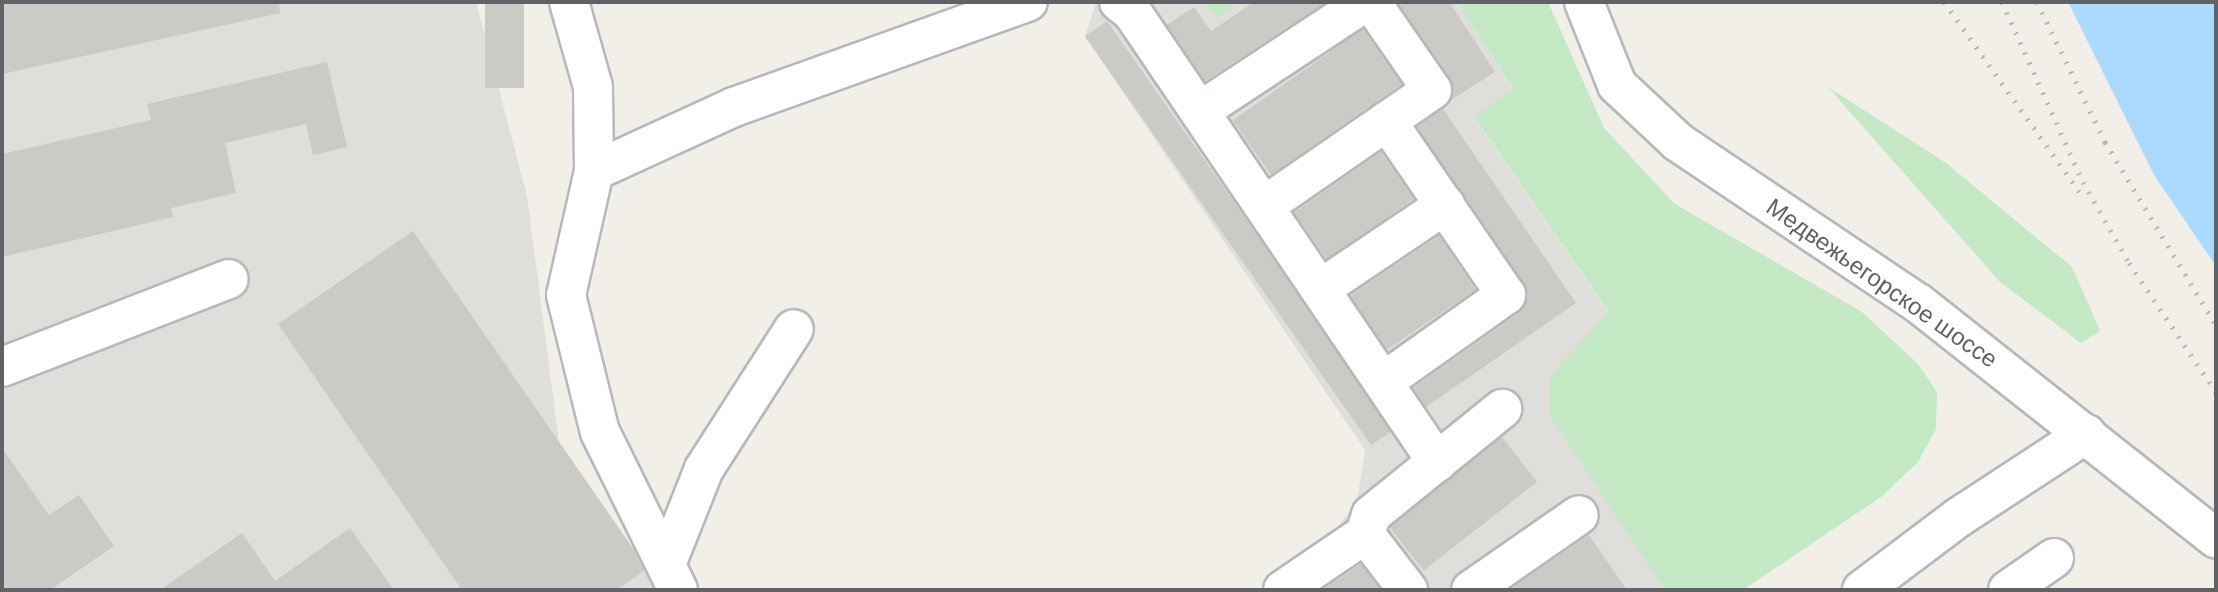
<!DOCTYPE html>
<meta charset="utf-8">
<style>
body{margin:0}
#map{position:relative;width:2218px;height:592px;overflow:hidden;background:#f1efe8;font-family:Helvetica,sans-serif}
div>[style]{position:absolute}
.industrial>*{inset:0;background:#e0deda}
.green>*{inset:0;background:#c5e8c5}
.water>*{inset:0;background:#aadaff}
.building>*{inset:0;background:#cccac5;transform-origin:0 0}
.roads{filter:drop-shadow(2px 0 #b5b8bc) drop-shadow(-2px 0 #b5b8bc) drop-shadow(0 2px #b5b8bc) drop-shadow(0 -2px #b5b8bc)}
.minor>*{height:38px;margin:-19px;padding:0 19px;transform-origin:19px;border-radius:19px;background:#fff}
.rail>*{height:5px;margin-top:-2.5px;transform-origin:0;background:repeating-linear-gradient(90deg,#b6b7b8 0 2px,transparent 0 11px)}
span{translate:-50% -50%;white-space:nowrap;text-align:center;line-height:1.15;-webkit-text-stroke:5px #fff;paint-order:stroke}
.street-label{font-size:24px;color:#5f6368}
.frame{position:absolute;inset:0;border:4px solid #5f6368;pointer-events:none}
</style>
<div id="map">
<div class="industrial">
<div style="clip-path:polygon(2px 2px,476px 2px,527px 196px,559px 442px,647px 569px,656px 590px,2px 590px)"></div>
<div style="clip-path:polygon(1096px 2px,1200px 2px,1218px 16px,1239px 2px,1457px 2px,1513px 89px,1474px 118px,1608px 312px,1549px 377px,1624px 521px,1665px 590px,1260px 590px,1327px 542px,1357px 501px,1365px 450px,1085px 36px)"></div>
</div>
<div class="green">
<div style="clip-path:polygon(1200px 2px,1239px 2px,1218px 17px)"></div>
<div style="clip-path:polygon(1457px 2px,1548px 2px,1604px 128px,1675px 204px,1862px 312px,1918px 364px,1937px 392px,1936px 429px,1918px 462px,1881px 497px,1743px 590px,1665px 590px,1550px 415px,1549px 377px,1608px 311px,1474px 117px,1513px 88px)"></div>
<div style="clip-path:polygon(1828px 87px,1946px 163px,2072px 267px,2100px 331px,2081px 343px,2000px 282px)"></div>
</div>
<div class="water">
<div style="clip-path:polygon(2068px 2px,2216px 2px,2216px 266px,2154px 175px)"></div>
</div>
<div class="building">
<div style="clip-path:polygon(2px 2px,279px 2px,280px 13px,2px 74px)"></div>
<div style="left:485px;top:2px;width:39px;height:86px"></div>
<div style="clip-path:polygon(1254px 2px,1326px 2px,1205px 81px,1167px 25px,1194px 7px,1211px 31px)"></div>
<div style="clip-path:polygon(1397px 2px,1449px 2px,1495px 72px,1451px 100px,1450px 78px)"></div>
<div style="left:1107px;top:21px;width:499px;height:27px;rotate:55deg"></div>
<div style="left:1363px;top:29px;width:67px;height:159px;rotate:55deg"></div>
<div style="clip-path:polygon(327px 62px,347px 147px,313px 155px,306px 124px,225px 143px,236px 193px,171px 208px,173px 217px,2px 257px,2px 154px,151px 120px,147px 104px)"></div>
<div style="clip-path:polygon(1443px 109px,1576px 303px,1426px 407px,1413px 388px,1519px 313px,1528px 294px,1417px 127px)"></div>
<div style="left:1381px;top:152px;width:57px;height:106px;rotate:55deg"></div>
<div style="clip-path:polygon(413px 231px,634px 550px,644px 571px,616px 590px,462px 590px,278px 324px)"></div>
<div style="left:1439px;top:236px;width:65px;height:107px;rotate:56deg"></div>
<div style="left:1502px;top:437px;width:57px;height:144px;rotate:52deg"></div>
<div style="clip-path:polygon(2px 448px,49px 515px,79px 495px,114px 546px,50px 590px,2px 590px)"></div>
<div style="clip-path:polygon(350px 528px,394px 590px,160px 590px,242px 533px,275px 581px)"></div>
<div style="clip-path:polygon(1589px 535px,1627px 590px,1509px 590px)"></div>
<div style="clip-path:polygon(1361px 564px,1381px 590px,1323px 590px)"></div>
</div>
<div class="roads">
<div class="minor">
<div style="left:569px;top:2px;width:88px;rotate:74.2deg"></div>
<div style="left:593px;top:87px;width:84px;rotate:89.3deg"></div>
<div style="left:594px;top:171px;width:127px;rotate:102.7deg"></div>
<div style="left:566px;top:295px;width:141px;rotate:76.1deg"></div>
<div style="left:600px;top:432px;width:176px;rotate:63.7deg"></div>
<div style="left:1119px;top:2px;width:16px;rotate:38deg"></div>
<div style="left:1132px;top:12px;width:544px;rotate:55.87deg"></div>
<div style="left:1584px;top:2px;width:89px;rotate:68.3deg"></div>
<div style="left:1617px;top:85px;width:83px;rotate:43.1deg"></div>
<div style="left:1678px;top:142px;width:289px;rotate:33.9deg"></div>
<div style="left:1918px;top:303px;width:380px;rotate:38.3deg"></div>
<div style="left:1200px;top:111px;width:198px;rotate:-33.4deg"></div>
<div style="left:594px;top:171px;width:154px;rotate:-24.6deg"></div>
<div style="left:734px;top:107px;width:312px;rotate:-19.7deg"></div>
<div style="left:1264px;top:206px;width:204px;rotate:-34.6deg"></div>
<div style="left:1432px;top:90px;width:107px;rotate:-124.7deg"></div>
<div style="left:1320px;top:289px;width:151px;rotate:-33.9deg"></div>
<div style="left:2px;top:367px;width:243px;rotate:-21.2deg"></div>
<div style="left:1383px;top:382px;width:151px;rotate:-35.3deg"></div>
<div style="left:1506px;top:295px;width:211px;rotate:-124.4deg"></div>
<div style="left:1365px;top:534px;width:20px;rotate:-72deg"></div>
<div style="left:1371px;top:515px;width:169px;rotate:-39deg"></div>
<div style="left:667px;top:562px;width:100px;rotate:-68.3deg"></div>
<div style="left:704px;top:469px;width:166px;rotate:-57.3deg"></div>
<div style="left:1283px;top:590px;width:99px;rotate:-34.3deg"></div>
<div style="left:1365px;top:534px;width:71px;rotate:52.5deg"></div>
<div style="left:1471px;top:590px;width:131px;rotate:-34.8deg"></div>
<div style="left:1862px;top:590px;width:121px;rotate:-37deg"></div>
<div style="left:1959px;top:517px;width:152px;rotate:-33.2deg"></div>
<div style="left:2008px;top:590px;width:56px;rotate:-34.8deg"></div>
</div>
</div>
<div class="rail">
<div style="left:1944px;top:2px;width:236px;rotate:54.5deg"></div>
<div style="left:2002px;top:2px;width:197px;rotate:65.8deg"></div>
<div style="left:2083px;top:182px;width:93px;rotate:60.4deg"></div>
<div style="left:2129px;top:263px;width:156px;rotate:56deg"></div>
<div style="left:2037px;top:2px;width:156px;rotate:64.1deg"></div>
<div style="left:2105px;top:142px;width:214px;rotate:58.8deg"></div>
</div>
<div class="street-label">
<span style="left:1882px;top:283px;rotate:35deg">Медвежьегорское шоссе</span>
</div>
<div class="frame"></div>
</div>
